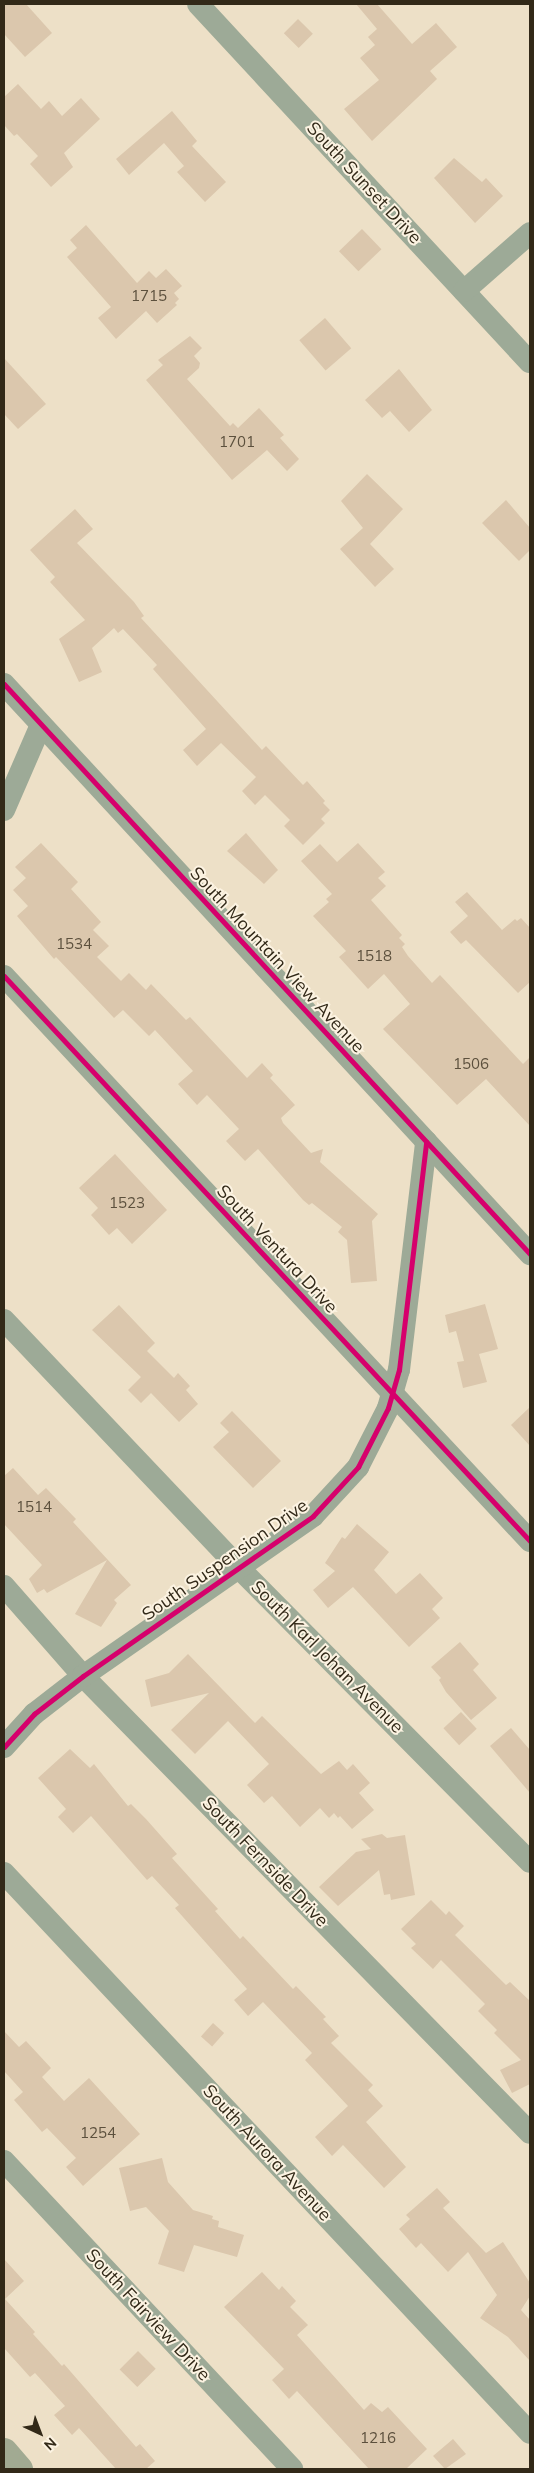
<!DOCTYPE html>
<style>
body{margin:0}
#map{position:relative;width:534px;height:2473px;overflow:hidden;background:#ede0c7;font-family:Mulish,sans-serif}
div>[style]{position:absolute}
.building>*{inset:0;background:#dbc7ad;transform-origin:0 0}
.minor>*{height:22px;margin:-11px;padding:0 11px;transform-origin:11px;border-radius:11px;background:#9daa97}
.primary>*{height:28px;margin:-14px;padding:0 14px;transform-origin:14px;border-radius:14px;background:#a1aa92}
.cycleway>*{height:5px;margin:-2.5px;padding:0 2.5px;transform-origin:2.5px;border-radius:2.5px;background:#d6006c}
span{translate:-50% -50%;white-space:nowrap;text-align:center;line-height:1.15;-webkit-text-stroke:4px #fcf3e2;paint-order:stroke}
.number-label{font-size:15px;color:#5c503d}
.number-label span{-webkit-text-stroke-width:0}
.street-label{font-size:18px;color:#322918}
.frame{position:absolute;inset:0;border:5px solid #322918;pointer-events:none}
.north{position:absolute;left:15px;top:2408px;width:50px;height:50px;-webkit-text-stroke:4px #fcf3e2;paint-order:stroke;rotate:137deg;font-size:14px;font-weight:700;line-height:20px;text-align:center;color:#322918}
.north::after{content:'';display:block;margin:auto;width:18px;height:22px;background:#322918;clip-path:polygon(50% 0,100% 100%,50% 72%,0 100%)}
</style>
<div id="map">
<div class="building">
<div style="clip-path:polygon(4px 4px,26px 4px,52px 33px,25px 57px,4px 34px)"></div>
<div style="clip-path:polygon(356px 4px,377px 4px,412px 44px,436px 23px,457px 47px,430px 71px,437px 79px,372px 141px,344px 109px,379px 80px,360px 58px,375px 45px,368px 37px,377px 29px)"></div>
<div style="left:298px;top:19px;width:21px;height:20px;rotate:45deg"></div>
<div style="clip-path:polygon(18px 84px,41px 109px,49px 101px,62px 116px,81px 98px,100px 119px,64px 153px,73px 167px,51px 187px,30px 164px,38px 156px,17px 134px,14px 136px,4px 125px,4px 97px)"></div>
<div style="clip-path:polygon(172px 111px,197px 141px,192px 146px,226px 182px,205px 202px,177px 172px,184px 166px,164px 143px,129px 175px,116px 159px)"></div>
<div style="clip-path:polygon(454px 158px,482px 182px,486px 178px,503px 196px,475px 223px,434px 178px)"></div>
<div style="clip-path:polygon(86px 225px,137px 283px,149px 271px,156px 278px,166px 269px,182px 286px,174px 293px,179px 299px,175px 303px,177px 305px,157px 323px,146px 311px,116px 339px,98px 318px,111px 307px,67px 257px,77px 248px,70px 240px)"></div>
<div style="left:362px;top:229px;width:28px;height:32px;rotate:46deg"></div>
<div style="left:325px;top:318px;width:40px;height:34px;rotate:49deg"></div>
<div style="clip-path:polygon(190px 336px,202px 348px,194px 356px,200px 363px,199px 368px,187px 379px,230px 426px,233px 423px,238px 428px,259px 408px,284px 435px,280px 438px,299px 459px,287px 471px,267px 450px,232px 480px,146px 380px,163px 365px,158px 360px)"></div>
<div style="clip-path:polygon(4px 358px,46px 404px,18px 429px,4px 414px)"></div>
<div style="clip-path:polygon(399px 369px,432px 410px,409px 432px,390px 411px,382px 418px,365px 400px)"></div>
<div style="clip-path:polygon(367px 474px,403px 509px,370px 544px,394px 569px,375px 587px,340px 549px,363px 528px,341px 501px)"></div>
<div style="clip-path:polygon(506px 500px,530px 528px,530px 550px,519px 561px,482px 523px)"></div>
<div style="clip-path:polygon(75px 509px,93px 529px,77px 543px,134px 602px,144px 616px,141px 618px,262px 750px,266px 746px,303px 785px,307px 781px,325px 801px,323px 803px,330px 810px,321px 819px,325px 823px,303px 845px,284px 826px,290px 820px,265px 795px,255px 805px,242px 791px,256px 777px,221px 743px,197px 766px,183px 750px,206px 729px,153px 669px,157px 665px,123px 629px,118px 633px,114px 628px,92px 648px,102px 672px,79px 682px,59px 639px,85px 620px,50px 582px,55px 577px,30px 550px)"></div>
<div style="clip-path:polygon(246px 833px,278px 870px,264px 884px,227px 851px)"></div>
<div style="clip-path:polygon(41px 843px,78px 882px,71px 889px,101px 922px,93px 930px,109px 946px,97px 957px,121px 981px,129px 973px,146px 990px,151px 984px,186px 1020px,190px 1017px,247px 1078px,262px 1063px,273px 1075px,270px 1078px,295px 1105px,281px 1118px,283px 1123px,311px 1153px,323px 1149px,320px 1162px,378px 1214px,372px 1221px,377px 1281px,351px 1283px,347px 1240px,338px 1232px,342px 1227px,312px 1203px,309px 1205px,303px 1200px,258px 1149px,245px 1161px,226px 1141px,239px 1129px,207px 1095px,197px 1105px,178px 1084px,193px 1071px,155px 1030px,149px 1036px,123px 1010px,114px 1018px,56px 957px,54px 959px,17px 916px,28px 906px,13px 890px,26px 878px,15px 867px)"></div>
<div style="clip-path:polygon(358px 843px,385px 872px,378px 878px,386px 886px,371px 900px,402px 935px,399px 938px,405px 944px,402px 947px,408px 956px,432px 983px,440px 975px,523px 1064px,530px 1057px,530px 1126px,486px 1079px,457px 1105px,383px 1029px,410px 1004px,384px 974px,368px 989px,339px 957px,346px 951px,313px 916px,329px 902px,326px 899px,332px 894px,301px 861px,320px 844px,337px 862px)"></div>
<div style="clip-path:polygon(467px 892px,502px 930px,515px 919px,517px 921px,521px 918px,530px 928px,530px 982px,518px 993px,466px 940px,461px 944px,450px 932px,468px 916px,455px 902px)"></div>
<div style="clip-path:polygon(115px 1154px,167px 1210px,132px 1244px,117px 1228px,109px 1235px,91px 1215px,98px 1208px,79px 1188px)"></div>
<div style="clip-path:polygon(485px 1304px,498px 1349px,479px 1354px,487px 1382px,463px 1388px,457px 1362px,464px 1361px,456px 1331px,449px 1333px,445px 1315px)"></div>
<div style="clip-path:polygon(119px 1305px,155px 1343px,147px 1351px,174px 1378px,178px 1373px,190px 1386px,186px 1390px,198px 1404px,179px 1422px,151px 1393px,141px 1403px,128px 1390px,141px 1377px,92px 1330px)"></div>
<div style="clip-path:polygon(530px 1407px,530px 1446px,511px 1425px)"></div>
<div style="clip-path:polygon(232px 1411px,281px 1461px,253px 1488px,213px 1447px,229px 1432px,220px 1423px)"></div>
<div style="clip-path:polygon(13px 1468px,38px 1495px,46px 1488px,76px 1519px,73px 1522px,131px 1585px,114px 1600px,117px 1603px,101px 1627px,75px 1614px,107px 1560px,47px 1593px,44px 1589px,37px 1593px,29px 1579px,42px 1565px,4px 1524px,4px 1476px)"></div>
<div style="clip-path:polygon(357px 1524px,389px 1552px,374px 1570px,396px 1594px,420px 1573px,443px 1598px,432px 1609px,440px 1618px,409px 1647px,353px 1587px,328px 1608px,313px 1590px,335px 1571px,325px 1563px,342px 1537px,345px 1539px)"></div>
<div style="clip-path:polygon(460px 1642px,479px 1664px,473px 1670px,497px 1698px,471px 1720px,446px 1692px,439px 1680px,441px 1678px,431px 1667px)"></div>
<div style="clip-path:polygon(188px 1654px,255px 1723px,262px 1716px,321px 1774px,339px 1761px,347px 1770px,353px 1764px,370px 1783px,359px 1793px,374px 1810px,352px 1829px,340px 1816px,338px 1818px,334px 1813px,329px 1818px,320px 1808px,300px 1827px,272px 1796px,264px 1803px,247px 1785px,269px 1764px,228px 1721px,195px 1754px,171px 1730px,209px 1693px,151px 1707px,145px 1680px,169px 1673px)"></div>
<div style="left:461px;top:1712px;width:23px;height:24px;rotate:47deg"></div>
<div style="clip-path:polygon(511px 1728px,530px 1750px,530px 1793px,490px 1746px)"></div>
<div style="clip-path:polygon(70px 1749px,90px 1768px,94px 1764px,128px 1806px,131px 1804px,146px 1819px,177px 1854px,172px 1858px,218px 1909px,215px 1911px,240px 1939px,243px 1936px,293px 1989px,296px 1986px,326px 2017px,323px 2019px,339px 2036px,331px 2043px,373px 2085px,368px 2090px,383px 2106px,366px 2122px,406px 2167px,384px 2188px,343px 2145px,332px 2156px,315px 2137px,348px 2106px,305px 2060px,312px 2053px,263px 2002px,248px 2016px,234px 2000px,247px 1989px,175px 1908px,179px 1905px,152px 1876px,147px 1880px,91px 1816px,73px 1833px,58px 1817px,66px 1809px,38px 1778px)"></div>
<div style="clip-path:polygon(382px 1834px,387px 1838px,405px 1835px,415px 1895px,391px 1900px,390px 1894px,384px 1895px,379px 1870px,338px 1906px,319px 1887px,356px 1852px,371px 1849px,361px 1839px)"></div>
<div style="clip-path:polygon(431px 1900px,446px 1915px,449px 1911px,464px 1926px,455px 1935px,506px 1985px,510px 1982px,530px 2001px,530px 2084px,512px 2093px,500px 2070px,521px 2060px,494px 2033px,497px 2030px,478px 2011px,485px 2004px,441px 1960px,433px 1969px,411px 1948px,416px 1944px,401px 1929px)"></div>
<div style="left:213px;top:2023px;width:15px;height:18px;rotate:42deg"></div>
<div style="clip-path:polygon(4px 2031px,19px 2047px,26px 2041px,51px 2068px,42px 2077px,64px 2101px,89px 2078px,140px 2134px,83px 2186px,66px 2167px,76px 2158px,47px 2128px,42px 2132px,14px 2100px,23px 2092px,4px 2071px)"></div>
<div style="clip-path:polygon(162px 2158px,168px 2182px,193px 2210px,213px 2216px,212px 2219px,219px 2221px,218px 2227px,244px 2235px,237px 2257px,194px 2245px,184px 2272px,158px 2264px,169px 2231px,146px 2207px,130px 2211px,119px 2168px)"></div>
<div style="clip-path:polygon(437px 2188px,450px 2202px,443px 2208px,486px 2253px,503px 2242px,530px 2283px,530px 2296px,521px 2310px,530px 2320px,530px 2361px,508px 2337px,480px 2318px,497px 2295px,468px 2252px,448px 2272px,421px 2243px,416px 2248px,399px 2229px,410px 2219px,406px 2215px)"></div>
<div style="clip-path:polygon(4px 2259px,24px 2281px,5px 2299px,35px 2332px,33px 2334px,62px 2366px,64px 2364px,136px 2447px,140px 2444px,155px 2461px,146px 2469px,116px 2469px,79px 2428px,72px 2435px,54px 2415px,65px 2406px,35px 2373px,30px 2377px,4px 2348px)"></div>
<div style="clip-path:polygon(262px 2272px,279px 2290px,282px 2286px,296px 2301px,290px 2307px,308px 2325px,297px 2335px,364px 2410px,371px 2403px,382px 2412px,388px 2407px,427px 2449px,406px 2469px,369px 2469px,297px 2391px,289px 2399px,272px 2380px,284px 2369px,224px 2307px)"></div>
<div style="left:138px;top:2351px;width:25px;height:26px;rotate:45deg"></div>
<div style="clip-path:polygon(453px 2439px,466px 2454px,445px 2469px,433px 2456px)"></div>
</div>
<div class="minor">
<div style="left:198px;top:4px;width:488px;rotate:47.2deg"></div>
<div style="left:464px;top:291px;width:88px;rotate:-41.3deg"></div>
<div style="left:4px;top:684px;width:776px;rotate:47.3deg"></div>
<div style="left:4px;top:810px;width:93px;rotate:-66.5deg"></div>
<div style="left:4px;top:976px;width:772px;rotate:47.05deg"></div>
<div style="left:4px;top:1320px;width:343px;rotate:46.5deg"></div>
<div style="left:240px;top:1569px;width:412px;rotate:45.3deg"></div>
<div style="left:4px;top:1586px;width:120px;rotate:48.7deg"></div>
<div style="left:83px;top:1676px;width:639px;rotate:45.63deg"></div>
<div style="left:4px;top:1747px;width:45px;rotate:-47.7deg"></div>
<div style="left:34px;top:1714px;width:62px;rotate:-37.8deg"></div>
<div style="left:83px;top:1676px;width:280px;rotate:-34.8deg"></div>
<div style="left:313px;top:1516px;width:67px;rotate:-47.4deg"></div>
<div style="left:358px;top:1467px;width:66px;rotate:-63deg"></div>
<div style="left:388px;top:1408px;width:40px;rotate:-74deg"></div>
<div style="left:399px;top:1370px;width:230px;rotate:-83.2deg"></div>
<div style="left:4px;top:1873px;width:768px;rotate:46.79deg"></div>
<div style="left:4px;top:2161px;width:422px;rotate:46.9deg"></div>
</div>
<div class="primary">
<div style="left:4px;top:2452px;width:23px;rotate:49deg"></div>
</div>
<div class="cycleway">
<div style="left:4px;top:684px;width:776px;rotate:47.3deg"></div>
<div style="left:4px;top:976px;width:772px;rotate:47.05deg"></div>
<div style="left:4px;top:1747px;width:45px;rotate:-47.7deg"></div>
<div style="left:34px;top:1714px;width:62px;rotate:-37.8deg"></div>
<div style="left:83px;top:1676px;width:280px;rotate:-34.8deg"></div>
<div style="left:313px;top:1516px;width:67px;rotate:-47.4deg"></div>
<div style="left:358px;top:1467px;width:66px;rotate:-63deg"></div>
<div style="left:388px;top:1408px;width:40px;rotate:-74deg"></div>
<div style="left:399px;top:1370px;width:230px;rotate:-83.2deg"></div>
</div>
<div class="number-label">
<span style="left:149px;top:296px">1715</span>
<span style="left:237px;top:442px">1701</span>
<span style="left:74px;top:944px">1534</span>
<span style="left:374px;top:956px">1518</span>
<span style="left:471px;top:1064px">1506</span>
<span style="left:127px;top:1203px">1523</span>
<span style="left:34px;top:1507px">1514</span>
<span style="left:98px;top:2133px">1254</span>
<span style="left:378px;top:2438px">1216</span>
</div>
<div class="street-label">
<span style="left:364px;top:183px;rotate:47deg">South Sunset Drive</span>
<span style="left:277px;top:960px;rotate:47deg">South Mountain View Avenue</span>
<span style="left:277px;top:1249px;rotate:47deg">South Ventura Drive</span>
<span style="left:225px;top:1560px;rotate:-35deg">South Suspension Drive</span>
<span style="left:327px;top:1657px;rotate:45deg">South Karl Johan Avenue</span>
<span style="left:265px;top:1862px;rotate:46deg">South Fernside Drive</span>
<span style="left:267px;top:2153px;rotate:47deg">South Aurora Avenue</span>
<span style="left:148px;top:2315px;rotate:47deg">South Fairview Drive</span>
</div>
<div class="frame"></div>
<div class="north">N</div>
</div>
